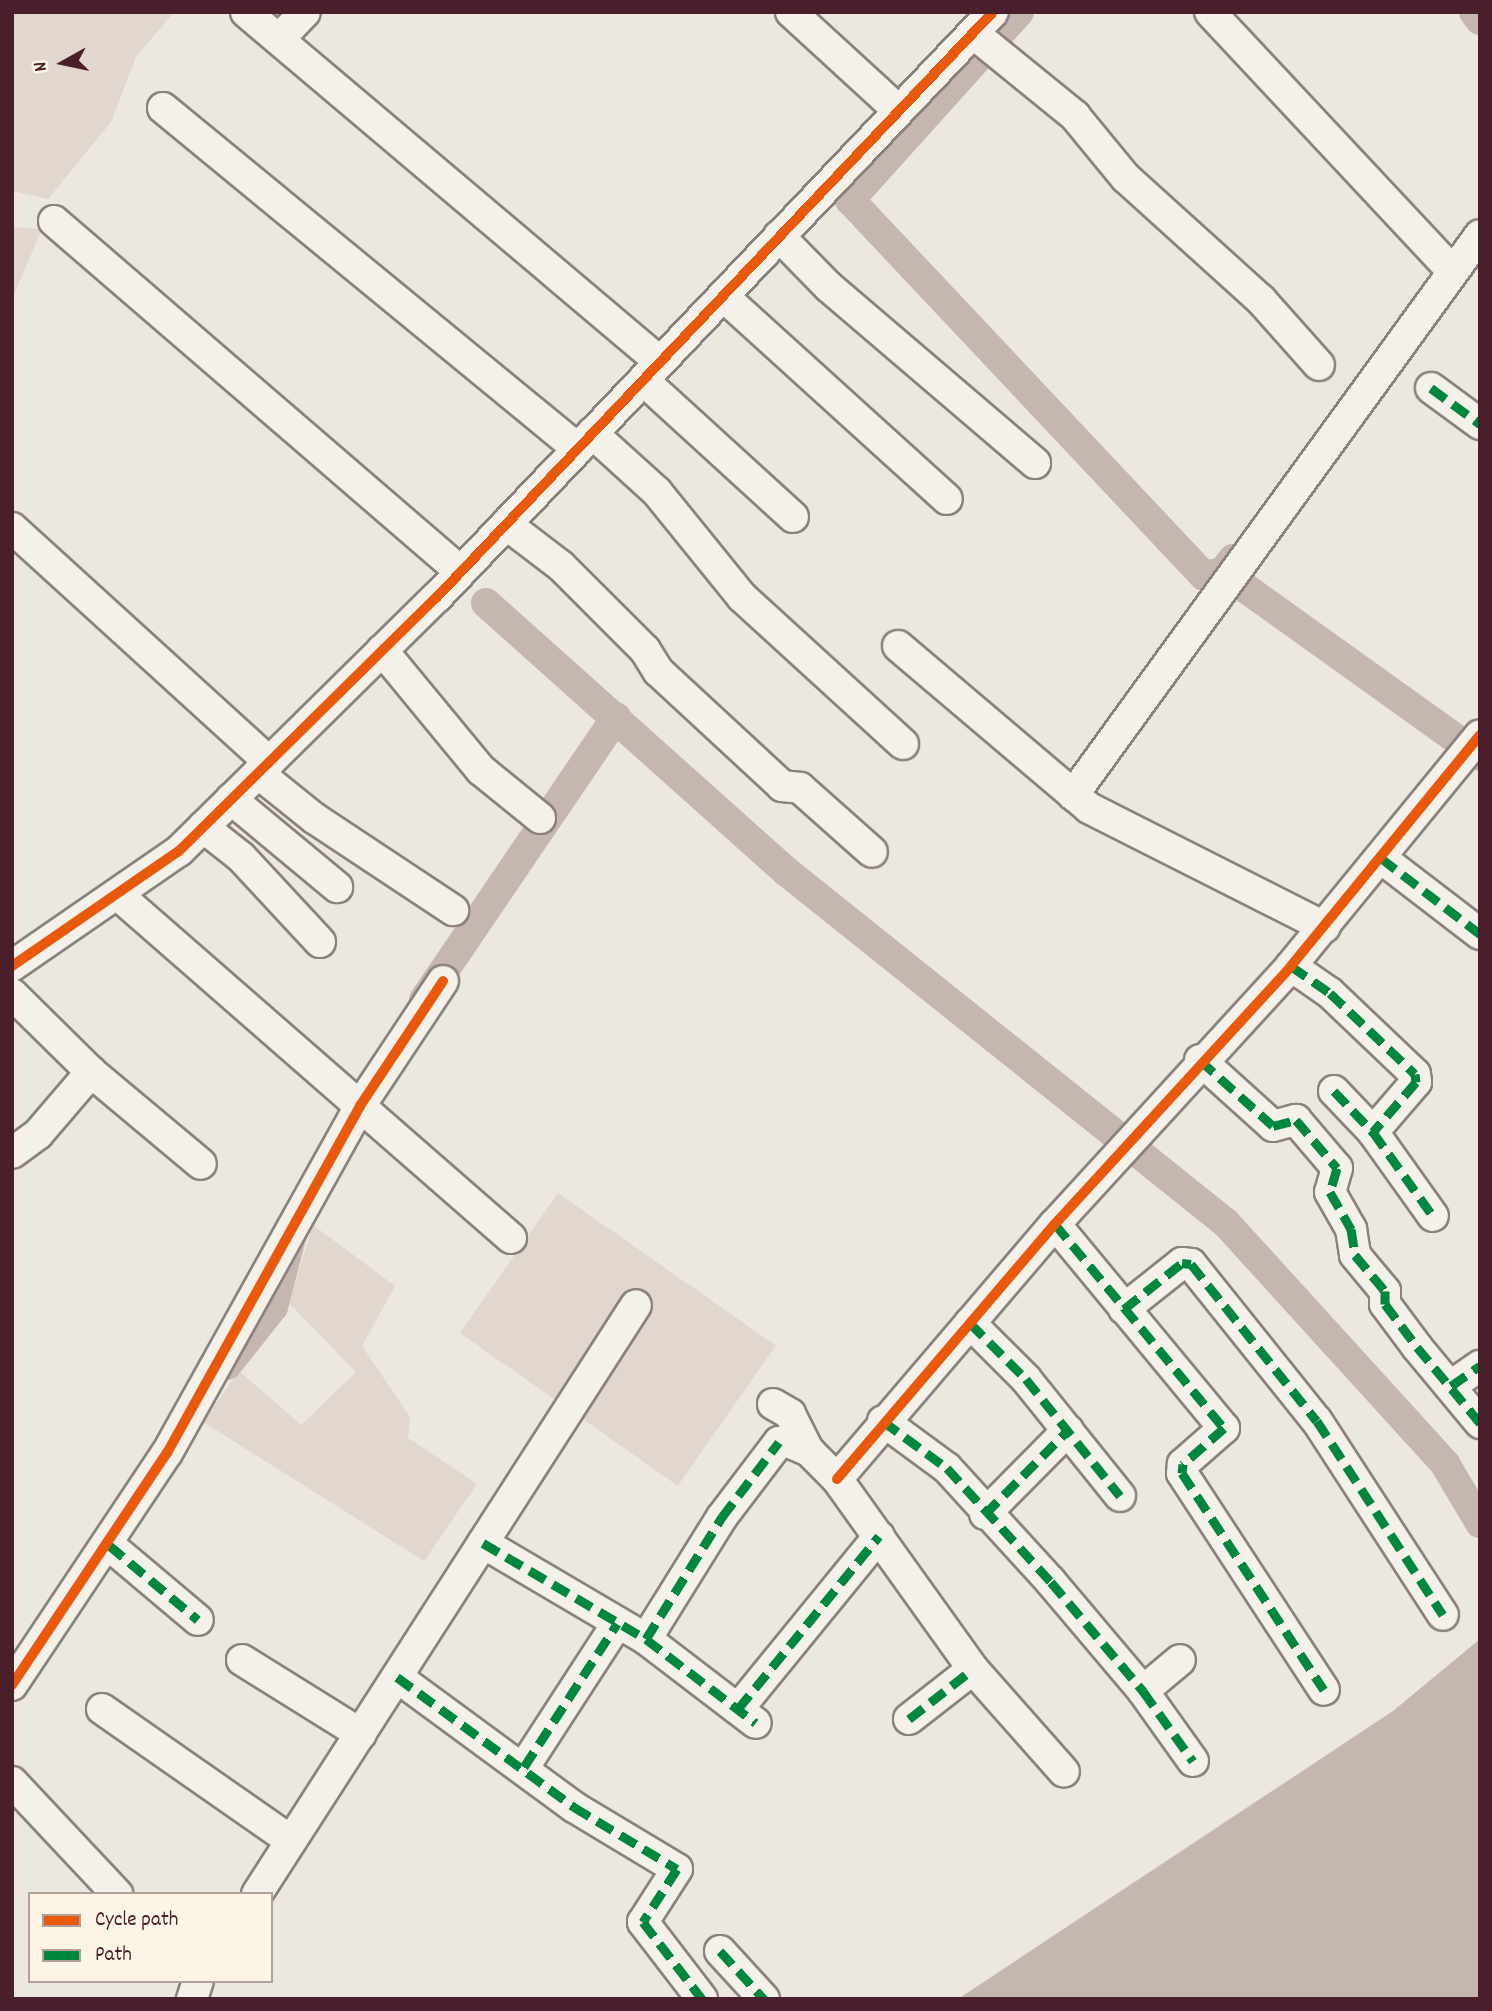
<!DOCTYPE html>
<style>
body{margin:0}
#map{position:relative;width:1492px;height:2011px;overflow:hidden;background:#ece7df;font-family:Dekko,sans-serif}
div>[style]{position:absolute}
.green>*{inset:0;background:#e1d7ce;transform-origin:0 0}
.water>*{inset:0;background:#c6b6b0}
.canal>*{height:30px;margin:-15px;padding:0 15px;transform-origin:15px;border-radius:15px;background:#c6b6b0}
.roads{filter:drop-shadow(2px 0 #8b817f) drop-shadow(-2px 0 #8b817f) drop-shadow(0 2px #8b817f) drop-shadow(0 -2px #8b817f)}
.minor>*{height:30px;margin:-15px;padding:0 15px;transform-origin:15px;border-radius:15px;background:#f4f0ea}
.quiet>*{height:9px;margin-top:-4.5px;transform-origin:0;background:repeating-linear-gradient(90deg,#00873e 0 18px,transparent 0 27px)}
.cycleway>*{height:10px;margin:-5px;padding:0 5px;transform-origin:5px;border-radius:5px;background:#e8590c}
span{translate:-50% -50%;white-space:nowrap;text-align:center;line-height:1.15;-webkit-text-stroke:7px #fcf5e5;paint-order:stroke}
.frame{position:absolute;inset:0;border:14px solid #4a1f2b;pointer-events:none}
.legend{position:absolute;left:28px;top:1892px;width:245px;height:91px;box-sizing:border-box;background:#fcf5e5;border:2px solid #b59f9b;margin:0;padding:9px 12px;list-style:none;font-size:21px;color:#4a1f2b}
.legend li{display:flex;align-items:center;gap:14px;height:35px}
.legend b{width:35px;border:2px solid #b59f9b}
.north{position:absolute;left:28px;top:28px;width:70px;height:70px;-webkit-text-stroke:5px #fcf5e5;paint-order:stroke;rotate:261deg;font-size:19px;font-weight:700;line-height:28px;text-align:center;color:#4a1f2b}
.north::after{content:'';display:block;margin:auto;width:24px;height:32px;background:#4a1f2b;clip-path:polygon(50% 0,100% 100%,50% 72%,0 100%)}
</style>
<div id="map">
<div class="green">
<div style="clip-path:polygon(12px 12px,174px 12px,136px 57px,111px 122px,48px 199px,12px 191px)"></div>
<div style="clip-path:polygon(12px 227px,42px 229px,12px 299px)"></div>
<div style="left:558px;top:1193px;width:266px;height:171px;rotate:35deg"></div>
<div style="clip-path:polygon(313px 1225px,395px 1286px,362px 1346px,410px 1417px,408px 1438px,477px 1484px,424px 1561px,203px 1422px,239px 1371px,301px 1425px,356px 1372px,289px 1303px)"></div>
</div>
<div class="water">
<div style="clip-path:polygon(1480px 1639px,1480px 1999px,958px 1999px,1393px 1711px)"></div>
</div>
<div class="canal">
<div style="left:1019px;top:12px;width:253px;rotate:132deg"></div>
<div style="left:850px;top:200px;width:516px;rotate:46.73deg"></div>
<div style="left:1204px;top:576px;width:19px;rotate:-12deg"></div>
<div style="left:1474px;top:12px;width:10px;rotate:53deg"></div>
<div style="left:1233px;top:559px;width:16px;rotate:128deg"></div>
<div style="left:1223px;top:572px;width:316px;rotate:35.6deg"></div>
<div style="left:486px;top:603px;width:404px;rotate:41.8deg"></div>
<div style="left:787px;top:872px;width:562px;rotate:38.64deg"></div>
<div style="left:1226px;top:1223px;width:326px;rotate:47.7deg"></div>
<div style="left:1445px;top:1464px;width:69px;rotate:59.3deg"></div>
<div style="left:424px;top:1000px;width:342px;rotate:-55.8deg"></div>
<div style="left:227px;top:1365px;width:74px;rotate:-51.6deg"></div>
<div style="left:273px;top:1307px;width:75px;rotate:-75.4deg"></div>
</div>
<div class="roads">
<div class="minor">
<div style="left:246px;top:12px;width:542px;rotate:40.21deg"></div>
<div style="left:791px;top:12px;width:145px;rotate:42.5deg"></div>
<div style="left:1210px;top:12px;width:341px;rotate:46.9deg"></div>
<div style="left:973px;top:33px;width:132px;rotate:39.1deg"></div>
<div style="left:1075px;top:116px;width:80px;rotate:50.6deg"></div>
<div style="left:1126px;top:178px;width:182px;rotate:42.1deg"></div>
<div style="left:1261px;top:300px;width:87px;rotate:48.3deg"></div>
<div style="left:279px;top:39px;width:37px;rotate:-46deg"></div>
<div style="left:163px;top:108px;width:537px;rotate:39.41deg"></div>
<div style="left:54px;top:221px;width:537px;rotate:40.77deg"></div>
<div style="left:779px;top:236px;width:71px;rotate:45.6deg"></div>
<div style="left:829px;top:287px;width:271px;rotate:40.5deg"></div>
<div style="left:723px;top:296px;width:302px;rotate:42.2deg"></div>
<div style="left:643px;top:380px;width:203px;rotate:42.4deg"></div>
<div style="left:1431px;top:388px;width:61px;rotate:36.3deg"></div>
<div style="left:592px;top:433px;width:88px;rotate:42.2deg"></div>
<div style="left:657px;top:492px;width:135px;rotate:51deg"></div>
<div style="left:742px;top:597px;width:218px;rotate:42.4deg"></div>
<div style="left:506px;top:524px;width:69px;rotate:37.4deg"></div>
<div style="left:561px;top:566px;width:119px;rotate:45deg"></div>
<div style="left:645px;top:650px;width:25px;rotate:58deg"></div>
<div style="left:658px;top:671px;width:169px;rotate:42.8deg"></div>
<div style="left:782px;top:786px;width:18px;rotate:6deg"></div>
<div style="left:800px;top:788px;width:96px;rotate:41.6deg"></div>
<div style="left:12px;top:528px;width:348px;rotate:42.3deg"></div>
<div style="left:898px;top:646px;width:250px;rotate:40.3deg"></div>
<div style="left:1089px;top:808px;width:264px;rotate:26.8deg"></div>
<div style="left:382px;top:650px;width:156px;rotate:50.5deg"></div>
<div style="left:481px;top:770px;width:76px;rotate:39.1deg"></div>
<div style="left:258px;top:773px;width:72px;rotate:38.8deg"></div>
<div style="left:314px;top:818px;width:167px;rotate:33.5deg"></div>
<div style="left:1073px;top:795px;width:692px;rotate:-53.99deg"></div>
<div style="left:231px;top:799px;width:138px;rotate:39.7deg"></div>
<div style="left:203px;top:827px;width:48px;rotate:38.3deg"></div>
<div style="left:241px;top:857px;width:116px;rotate:47.1deg"></div>
<div style="left:1381px;top:858px;width:125px;rotate:37.5deg"></div>
<div style="left:117px;top:894px;width:523px;rotate:41.12deg"></div>
<div style="left:12px;top:966px;width:203px;rotate:-34.6deg"></div>
<div style="left:179px;top:851px;width:362px;rotate:-44.6deg"></div>
<div style="left:437px;top:597px;width:807px;rotate:-46.46deg"></div>
<div style="left:1291px;top:966px;width:47px;rotate:34.7deg"></div>
<div style="left:1330px;top:993px;width:117px;rotate:43.6deg"></div>
<div style="left:1415px;top:1074px;width:8px;rotate:83deg"></div>
<div style="left:1416px;top:1082px;width:66px;rotate:130.7deg"></div>
<div style="left:12px;top:994px;width:111px;rotate:44.6deg"></div>
<div style="left:91px;top:1072px;width:143px;rotate:39.9deg"></div>
<div style="left:1200px;top:1060px;width:98px;rotate:42.1deg"></div>
<div style="left:1273px;top:1126px;width:24px;rotate:-15deg"></div>
<div style="left:1296px;top:1120px;width:63px;rotate:49.5deg"></div>
<div style="left:1337px;top:1168px;width:25px;rotate:106deg"></div>
<div style="left:1330px;top:1192px;width:43px;rotate:60.4deg"></div>
<div style="left:1351px;top:1229px;width:26px;rotate:81deg"></div>
<div style="left:1355px;top:1255px;width:47px;rotate:50.2deg"></div>
<div style="left:1385px;top:1291px;width:13px;rotate:90deg"></div>
<div style="left:1385px;top:1304px;width:54px;rotate:53.3deg"></div>
<div style="left:1417px;top:1347px;width:99px;rotate:50.3deg"></div>
<div style="left:1334px;top:1091px;width:57px;rotate:46.4deg"></div>
<div style="left:1373px;top:1132px;width:103px;rotate:54.5deg"></div>
<div style="left:12px;top:1153px;width:32px;rotate:-36deg"></div>
<div style="left:38px;top:1134px;width:82px;rotate:-49.5deg"></div>
<div style="left:1055px;top:1224px;width:265px;rotate:50.4deg"></div>
<div style="left:1224px;top:1428px;width:55px;rotate:138.7deg"></div>
<div style="left:1183px;top:1464px;width:9px;rotate:96deg"></div>
<div style="left:1182px;top:1473px;width:259px;rotate:56.8deg"></div>
<div style="left:1124px;top:1309px;width:74px;rotate:-38.4deg"></div>
<div style="left:1182px;top:1263px;width:9px;rotate:6deg"></div>
<div style="left:1191px;top:1264px;width:201px;rotate:51.3deg"></div>
<div style="left:1317px;top:1421px;width:231px;rotate:57deg"></div>
<div style="left:970px;top:1323px;width:79px;rotate:45deg"></div>
<div style="left:1026px;top:1379px;width:150px;rotate:51.2deg"></div>
<div style="left:1451px;top:1386px;width:35px;rotate:-35deg"></div>
<div style="left:773px;top:1404px;width:20px;rotate:30deg"></div>
<div style="left:790px;top:1414px;width:40px;rotate:63.4deg"></div>
<div style="left:883px;top:1421px;width:79px;rotate:36.3deg"></div>
<div style="left:947px;top:1468px;width:154px;rotate:47.6deg"></div>
<div style="left:1051px;top:1582px;width:143px;rotate:49.8deg"></div>
<div style="left:1143px;top:1691px;width:86px;rotate:54.5deg"></div>
<div style="left:837px;top:1479px;width:335px;rotate:-49.5deg"></div>
<div style="left:1055px;top:1224px;width:350px;rotate:-47.5deg"></div>
<div style="left:1291px;top:966px;width:298px;rotate:-50.7deg"></div>
<div style="left:985px;top:1514px;width:118px;rotate:-45.3deg"></div>
<div style="left:483px;top:1543px;width:189px;rotate:30.5deg"></div>
<div style="left:646px;top:1639px;width:138px;rotate:37.4deg"></div>
<div style="left:109px;top:1545px;width:116px;rotate:40.1deg"></div>
<div style="left:646px;top:1639px;width:144px;rotate:-58.1deg"></div>
<div style="left:722px;top:1517px;width:94px;rotate:-52.8deg"></div>
<div style="left:779px;top:1442px;width:9px"></div>
<div style="left:788px;top:1442px;width:23px;rotate:23deg"></div>
<div style="left:809px;top:1451px;width:40px;rotate:45deg"></div>
<div style="left:837px;top:1479px;width:234px;rotate:54.4deg"></div>
<div style="left:973px;top:1669px;width:137px;rotate:48.5deg"></div>
<div style="left:242px;top:1660px;width:140px;rotate:31.9deg"></div>
<div style="left:397px;top:1677px;width:220px;rotate:36.3deg"></div>
<div style="left:574px;top:1807px;width:120px;rotate:31deg"></div>
<div style="left:677px;top:1869px;width:63px;rotate:122.7deg"></div>
<div style="left:643px;top:1922px;width:97px;rotate:52.5deg"></div>
<div style="left:12px;top:1685px;width:279px;rotate:-56.3deg"></div>
<div style="left:167px;top:1453px;width:397px;rotate:-60.9deg"></div>
<div style="left:360px;top:1106px;width:150px;rotate:-56.4deg"></div>
<div style="left:1143px;top:1691px;width:48px;rotate:-40deg"></div>
<div style="left:102px;top:1709px;width:229px;rotate:34.9deg"></div>
<div style="left:738px;top:1709px;width:223px;rotate:-50.8deg"></div>
<div style="left:909px;top:1719px;width:81px;rotate:-38deg"></div>
<div style="left:524px;top:1767px;width:171px;rotate:-57deg"></div>
<div style="left:12px;top:1782px;width:154px;rotate:46.8deg"></div>
<div style="left:257px;top:1894px;width:700px;rotate:-57.24deg"></div>
<div style="left:720px;top:1951px;width:65px;rotate:47.5deg"></div>
<div style="left:192px;top:1999px;width:19px;rotate:-72deg"></div>
</div>
</div>
<div class="quiet">
<div style="left:1431px;top:388px;width:61px;rotate:36.3deg"></div>
<div style="left:1381px;top:858px;width:125px;rotate:37.5deg"></div>
<div style="left:1291px;top:966px;width:47px;rotate:34.7deg"></div>
<div style="left:1330px;top:993px;width:117px;rotate:43.6deg"></div>
<div style="left:1415px;top:1074px;width:8px;rotate:83deg"></div>
<div style="left:1416px;top:1082px;width:66px;rotate:130.7deg"></div>
<div style="left:1200px;top:1060px;width:98px;rotate:42.1deg"></div>
<div style="left:1273px;top:1126px;width:24px;rotate:-15deg"></div>
<div style="left:1296px;top:1120px;width:63px;rotate:49.5deg"></div>
<div style="left:1337px;top:1168px;width:25px;rotate:106deg"></div>
<div style="left:1330px;top:1192px;width:43px;rotate:60.4deg"></div>
<div style="left:1351px;top:1229px;width:26px;rotate:81deg"></div>
<div style="left:1355px;top:1255px;width:47px;rotate:50.2deg"></div>
<div style="left:1385px;top:1291px;width:13px;rotate:90deg"></div>
<div style="left:1385px;top:1304px;width:54px;rotate:53.3deg"></div>
<div style="left:1417px;top:1347px;width:99px;rotate:50.3deg"></div>
<div style="left:1334px;top:1091px;width:57px;rotate:46.4deg"></div>
<div style="left:1373px;top:1132px;width:103px;rotate:54.5deg"></div>
<div style="left:1055px;top:1224px;width:265px;rotate:50.4deg"></div>
<div style="left:1224px;top:1428px;width:55px;rotate:138.7deg"></div>
<div style="left:1183px;top:1464px;width:9px;rotate:96deg"></div>
<div style="left:1182px;top:1473px;width:259px;rotate:56.8deg"></div>
<div style="left:1124px;top:1309px;width:74px;rotate:-38.4deg"></div>
<div style="left:1182px;top:1263px;width:9px;rotate:6deg"></div>
<div style="left:1191px;top:1264px;width:201px;rotate:51.3deg"></div>
<div style="left:1317px;top:1421px;width:231px;rotate:57deg"></div>
<div style="left:970px;top:1323px;width:79px;rotate:45deg"></div>
<div style="left:1026px;top:1379px;width:150px;rotate:51.2deg"></div>
<div style="left:1451px;top:1386px;width:35px;rotate:-35deg"></div>
<div style="left:883px;top:1421px;width:79px;rotate:36.3deg"></div>
<div style="left:947px;top:1468px;width:154px;rotate:47.6deg"></div>
<div style="left:1051px;top:1582px;width:143px;rotate:49.8deg"></div>
<div style="left:1143px;top:1691px;width:86px;rotate:54.5deg"></div>
<div style="left:985px;top:1514px;width:118px;rotate:-45.3deg"></div>
<div style="left:483px;top:1543px;width:189px;rotate:30.5deg"></div>
<div style="left:646px;top:1639px;width:138px;rotate:37.4deg"></div>
<div style="left:109px;top:1545px;width:116px;rotate:40.1deg"></div>
<div style="left:646px;top:1639px;width:144px;rotate:-58.1deg"></div>
<div style="left:722px;top:1517px;width:94px;rotate:-52.8deg"></div>
<div style="left:397px;top:1677px;width:220px;rotate:36.3deg"></div>
<div style="left:574px;top:1807px;width:120px;rotate:31deg"></div>
<div style="left:677px;top:1869px;width:63px;rotate:122.7deg"></div>
<div style="left:643px;top:1922px;width:97px;rotate:52.5deg"></div>
<div style="left:738px;top:1709px;width:223px;rotate:-50.8deg"></div>
<div style="left:909px;top:1719px;width:81px;rotate:-38deg"></div>
<div style="left:524px;top:1767px;width:171px;rotate:-57deg"></div>
<div style="left:720px;top:1951px;width:65px;rotate:47.5deg"></div>
</div>
<div class="cycleway">
<div style="left:12px;top:966px;width:203px;rotate:-34.6deg"></div>
<div style="left:179px;top:851px;width:362px;rotate:-44.6deg"></div>
<div style="left:437px;top:597px;width:807px;rotate:-46.46deg"></div>
<div style="left:837px;top:1479px;width:335px;rotate:-49.5deg"></div>
<div style="left:1055px;top:1224px;width:350px;rotate:-47.5deg"></div>
<div style="left:1291px;top:966px;width:298px;rotate:-50.7deg"></div>
<div style="left:12px;top:1685px;width:279px;rotate:-56.3deg"></div>
<div style="left:167px;top:1453px;width:397px;rotate:-60.9deg"></div>
<div style="left:360px;top:1106px;width:150px;rotate:-56.4deg"></div>
</div>
<div class="frame"></div>
<ul class="legend">
<li><b style="height:9px;background:#e8590c"></b>Cycle path</li>
<li><b style="height:9px;background:#00873e"></b>Path</li>
</ul>
<div class="north">N</div>
</div>
